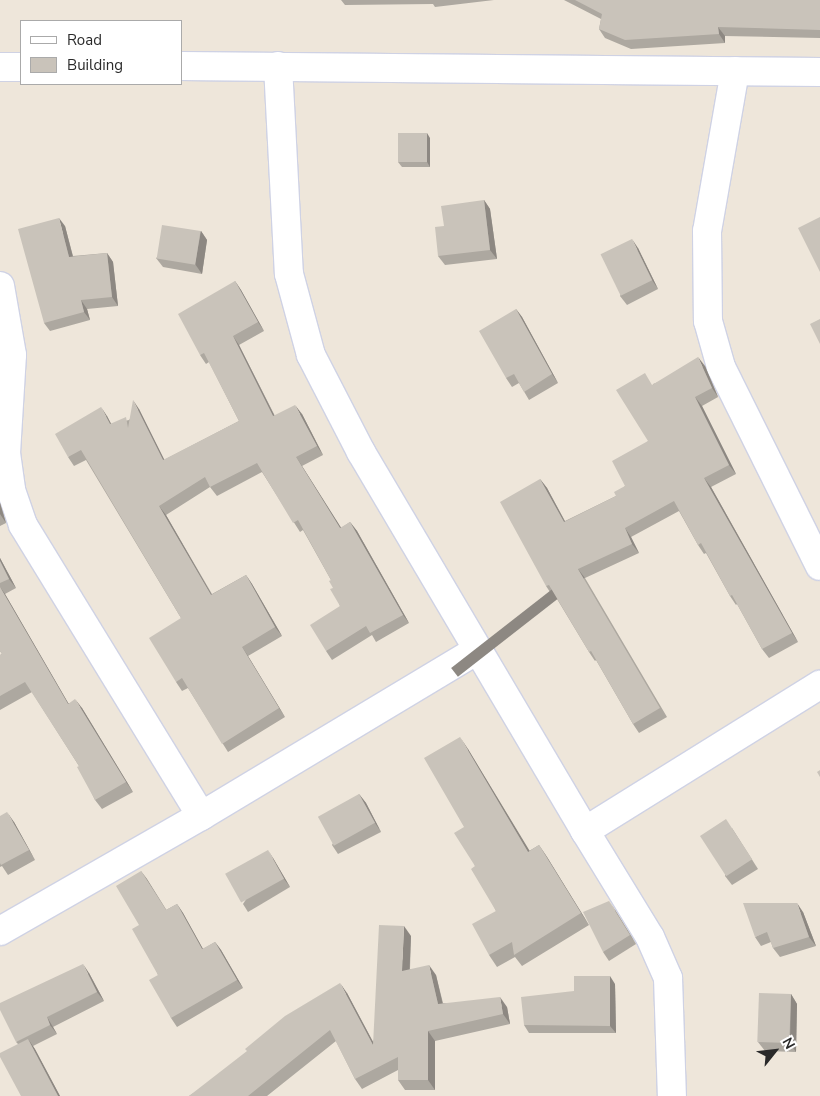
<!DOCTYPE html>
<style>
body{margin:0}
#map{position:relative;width:820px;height:1096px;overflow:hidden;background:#eee6da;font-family:"Nunito Sans",sans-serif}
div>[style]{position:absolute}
.roads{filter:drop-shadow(1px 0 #cfd2e4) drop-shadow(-1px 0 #cfd2e4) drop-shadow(0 1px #cfd2e4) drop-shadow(0 -1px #cfd2e4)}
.minor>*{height:28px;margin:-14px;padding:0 14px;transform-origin:14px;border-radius:14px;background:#fff}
.wall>*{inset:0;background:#ada8a0}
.shaded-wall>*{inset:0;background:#8d8882;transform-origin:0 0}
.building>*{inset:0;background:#c9c3ba;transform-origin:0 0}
span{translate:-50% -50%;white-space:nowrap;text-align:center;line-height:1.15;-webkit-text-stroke:5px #fff;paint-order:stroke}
.legend{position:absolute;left:20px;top:20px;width:162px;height:65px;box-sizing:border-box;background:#fff;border:1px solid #aaa;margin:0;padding:6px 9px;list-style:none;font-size:15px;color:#2a2a2a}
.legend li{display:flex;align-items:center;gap:10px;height:25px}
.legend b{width:25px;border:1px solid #aaa}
.north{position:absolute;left:750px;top:1026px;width:50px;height:50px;-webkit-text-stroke:4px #fff;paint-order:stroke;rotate:61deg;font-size:14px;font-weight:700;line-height:20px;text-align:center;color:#2a2a2a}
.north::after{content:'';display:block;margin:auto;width:18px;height:22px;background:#2a2a2a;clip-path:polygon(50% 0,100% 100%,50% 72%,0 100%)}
</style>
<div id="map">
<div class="roads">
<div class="minor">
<div style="left:181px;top:66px;width:639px;rotate:0.54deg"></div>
<div style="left:278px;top:66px;width:208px;rotate:87deg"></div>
<div style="left:289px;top:274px;width:84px;rotate:74.8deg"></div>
<div style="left:311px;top:355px;width:109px;rotate:62.7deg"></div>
<div style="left:361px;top:452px;width:440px;rotate:59.4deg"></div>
<div style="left:585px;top:831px;width:277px;rotate:-31.9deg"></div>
<div style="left:0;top:67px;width:21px"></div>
<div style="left:735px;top:71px;width:162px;rotate:99.9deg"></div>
<div style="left:707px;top:231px;width:90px;rotate:89.4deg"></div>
<div style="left:708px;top:321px;width:48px;rotate:74.2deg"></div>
<div style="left:721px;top:367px;width:222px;rotate:63.6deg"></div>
<div style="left:0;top:286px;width:70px;rotate:80.1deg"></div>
<div style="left:12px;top:355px;width:98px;rotate:93.5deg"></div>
<div style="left:6px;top:453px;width:37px;rotate:82deg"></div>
<div style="left:11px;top:490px;width:37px;rotate:71deg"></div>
<div style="left:23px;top:525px;width:341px;rotate:58.5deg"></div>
<div style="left:201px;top:816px;width:321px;rotate:-31deg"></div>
<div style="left:585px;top:831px;width:124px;rotate:58.5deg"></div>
<div style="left:650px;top:937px;width:45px;rotate:66.3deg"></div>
<div style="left:668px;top:978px;width:118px;rotate:88.1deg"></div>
<div style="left:0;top:931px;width:232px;rotate:-29.8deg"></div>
</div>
</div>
<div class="wall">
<div style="clip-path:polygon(341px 0,494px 0,435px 7px,433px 4px,345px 5px)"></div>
<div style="clip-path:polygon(564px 0,820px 0,820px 38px,725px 36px,725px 43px,631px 49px,605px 38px,599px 29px,601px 19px)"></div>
<div style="clip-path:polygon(430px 138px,430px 167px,402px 167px,398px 162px)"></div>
<div style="clip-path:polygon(484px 200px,490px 209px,497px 259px,445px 265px,438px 256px)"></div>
<div style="clip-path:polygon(65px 226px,73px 256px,107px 253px,113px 262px,118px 306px,87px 309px,90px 320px,50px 331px,44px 323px)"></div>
<div style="clip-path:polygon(201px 231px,207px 240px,202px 274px,163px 267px,156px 258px)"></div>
<div style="clip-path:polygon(638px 248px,658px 289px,627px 305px,620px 296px)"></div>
<div style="clip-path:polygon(235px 281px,241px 290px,264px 331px,239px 345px,275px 416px,302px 414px,323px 455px,302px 466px,341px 528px,350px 522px,357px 531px,409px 623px,376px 642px,372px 635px,332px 660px,326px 651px,340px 606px,331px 580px,303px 530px,300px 532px,262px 472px,217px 496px,210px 487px,166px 515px,212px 594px,246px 575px,252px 584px,282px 636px,248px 656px,285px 717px,228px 752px,188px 688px,182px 691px,176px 682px,181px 618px,86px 460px,74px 466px,68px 457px,107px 416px,111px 424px,129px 420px,139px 409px,164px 460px,239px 421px,209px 362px,206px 364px,200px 355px)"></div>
<div style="clip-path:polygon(516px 309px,522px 317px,558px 383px,529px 400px,519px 383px,512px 387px,506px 378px)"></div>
<div style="clip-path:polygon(705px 366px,718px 397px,702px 406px,736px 474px,711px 487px,798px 642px,769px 658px,762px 649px,737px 604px,736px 605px,730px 596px,706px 553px,704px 554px,698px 545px,679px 511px,631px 537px,639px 553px,585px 578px,667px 717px,639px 733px,633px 724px,596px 660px,595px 661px,589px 652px,554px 594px,552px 595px,546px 586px,540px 479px,547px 488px,565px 521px,616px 496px,625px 486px,648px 441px,653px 384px)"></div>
<div style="clip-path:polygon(0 503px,6px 523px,0 526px)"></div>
<div style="clip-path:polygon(0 558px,16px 588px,5px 594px,68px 703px,82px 708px,133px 792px,102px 809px,95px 800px,79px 766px,32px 692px,0 710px,0 655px,2px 654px,0 651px)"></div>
<div style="clip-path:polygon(468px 749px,529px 851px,539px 845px,547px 857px,589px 925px,522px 966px,515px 957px,497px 967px,489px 955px,496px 911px,475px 866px,464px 827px)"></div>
<div style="clip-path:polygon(359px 794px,366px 803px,381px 832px,338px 854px,332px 845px)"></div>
<div style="clip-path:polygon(0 816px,14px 822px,35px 860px,8px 875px,2px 866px,0 867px)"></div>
<div style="clip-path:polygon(732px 828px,758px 869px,732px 885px,725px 876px)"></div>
<div style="clip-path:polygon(273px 858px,290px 887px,248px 912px,243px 904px)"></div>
<div style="clip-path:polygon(141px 871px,166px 910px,177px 904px,183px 913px,203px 949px,215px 942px,221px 950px,243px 988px,177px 1027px,171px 1018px,158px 975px,139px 925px)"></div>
<div style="clip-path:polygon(615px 910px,636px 944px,609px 961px,603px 952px)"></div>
<div style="clip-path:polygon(803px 912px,816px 946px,780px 957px,773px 948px,771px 942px,761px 946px,755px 937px)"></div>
<div style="clip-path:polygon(411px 936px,410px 969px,436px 975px,443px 1003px,507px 1007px,510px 1024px,435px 1041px,435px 1090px,405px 1090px,398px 1080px,398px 1070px,362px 1089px,355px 1079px,336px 1041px,267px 1096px,189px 1096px,347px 993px,373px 1042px)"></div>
<div style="clip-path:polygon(89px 973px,104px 1001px,53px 1027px,57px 1034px,33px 1046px,60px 1096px,21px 1096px,18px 1044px,16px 1042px)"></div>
<div style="clip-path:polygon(615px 984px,616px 1033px,529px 1033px,524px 1025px)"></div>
<div style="clip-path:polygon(791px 994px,797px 1004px,796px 1052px,765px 1051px,758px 1042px)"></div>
</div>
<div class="shaded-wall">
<div style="clip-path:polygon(718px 27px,725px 36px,725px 43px,719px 34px)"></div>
<div style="clip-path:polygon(427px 133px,430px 138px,430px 167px,427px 162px)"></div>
<div style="clip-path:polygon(484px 200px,490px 209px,497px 259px,490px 250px)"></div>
<div style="clip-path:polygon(59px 218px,65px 226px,75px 265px,69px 257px)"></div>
<div style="clip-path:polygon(201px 231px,207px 240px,202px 274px,195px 264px)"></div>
<div style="clip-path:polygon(632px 239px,638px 248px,658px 289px,652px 280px)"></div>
<div style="clip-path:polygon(107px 253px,113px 262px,118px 306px,112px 297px)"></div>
<div style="clip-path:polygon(235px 281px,241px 290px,264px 331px,258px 322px)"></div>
<div style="clip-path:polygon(81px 300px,87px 309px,90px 320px,84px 312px)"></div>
<div style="clip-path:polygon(516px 309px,522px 317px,558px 383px,552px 374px)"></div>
<div style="clip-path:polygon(233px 336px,239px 345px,279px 425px,273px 416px)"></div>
<div style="clip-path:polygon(698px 357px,705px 366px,718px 397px,712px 388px)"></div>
<div style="clip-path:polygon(695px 397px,702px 406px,736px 474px,729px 465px)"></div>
<div style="clip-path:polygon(133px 400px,139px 409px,169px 469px,163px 460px)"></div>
<div style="clip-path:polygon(295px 405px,302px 414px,323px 455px,317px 446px)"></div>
<div style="clip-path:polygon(101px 407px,107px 416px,116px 433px,110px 424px)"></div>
<div style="clip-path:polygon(296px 457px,302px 466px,347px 537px,340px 528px)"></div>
<div style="clip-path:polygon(704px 478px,711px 487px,798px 642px,792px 633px)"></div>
<div style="clip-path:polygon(540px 479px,547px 488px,570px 531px,564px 522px)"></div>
<div style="clip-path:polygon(0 503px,6px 523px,0 514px)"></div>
<div style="clip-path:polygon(159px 506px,166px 515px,217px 604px,211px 595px)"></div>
<div style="clip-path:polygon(350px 522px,357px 531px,409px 623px,403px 615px)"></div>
<div style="clip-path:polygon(625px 528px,631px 537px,639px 553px,632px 544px)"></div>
<div style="clip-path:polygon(0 558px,16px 588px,9px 579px,0 561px)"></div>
<div style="left:578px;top:569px;width:11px;height:161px;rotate:52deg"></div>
<div style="clip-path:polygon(246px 575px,252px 584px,282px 636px,275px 627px)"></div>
<div style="clip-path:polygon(0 587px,5px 594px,74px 713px,68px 704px)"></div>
<div style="clip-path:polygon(242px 647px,248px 656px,285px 717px,279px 708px)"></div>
<div style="clip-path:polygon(75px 699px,82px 708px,133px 792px,126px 782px)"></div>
<div style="clip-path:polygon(460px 737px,468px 749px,537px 863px,528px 852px)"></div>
<div style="clip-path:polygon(359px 794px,366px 803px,381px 832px,375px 823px)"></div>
<div style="clip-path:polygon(7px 812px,14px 822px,35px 860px,29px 850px)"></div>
<div style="clip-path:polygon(539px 845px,547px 857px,589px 925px,581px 913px)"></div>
<div style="clip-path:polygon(268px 850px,273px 858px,290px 887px,284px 879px)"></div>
<div style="clip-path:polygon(141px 871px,147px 879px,172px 919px,166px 910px)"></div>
<div style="clip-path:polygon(609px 901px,615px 910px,636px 944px,630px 935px)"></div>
<div style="clip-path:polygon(797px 903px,803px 912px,816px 946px,809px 937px)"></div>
<div style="clip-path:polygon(177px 904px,183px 913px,208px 958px,202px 949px)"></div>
<div style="clip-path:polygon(404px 926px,411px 936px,409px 981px,402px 971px)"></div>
<div style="clip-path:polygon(215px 942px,221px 950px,243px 988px,237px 980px)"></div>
<div style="clip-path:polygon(83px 964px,89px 973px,104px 1001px,97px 992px)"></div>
<div style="clip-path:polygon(429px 965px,436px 975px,445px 1014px,438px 1004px)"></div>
<div style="clip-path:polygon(610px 976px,615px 984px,616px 1033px,610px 1026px)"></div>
<div style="clip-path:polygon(340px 983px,347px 993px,380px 1055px,373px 1045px)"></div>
<div style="clip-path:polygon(791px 994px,797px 1004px,796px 1052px,790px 1043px)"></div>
<div style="clip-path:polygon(500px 997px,507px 1007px,510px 1024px,503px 1014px)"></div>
<div style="clip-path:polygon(47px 1017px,53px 1027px,57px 1034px,50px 1025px)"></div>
<div style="clip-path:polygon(428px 1031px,435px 1041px,435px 1090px,428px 1080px)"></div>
<div style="clip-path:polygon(28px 1039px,35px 1049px,60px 1096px,58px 1096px)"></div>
</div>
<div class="building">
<div style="clip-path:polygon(575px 0,820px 0,820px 30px,718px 27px,719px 34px,625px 40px,599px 29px,602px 14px)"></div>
<div style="left:398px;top:133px;width:29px;height:29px"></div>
<div style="clip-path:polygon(484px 200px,490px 250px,438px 256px,435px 227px,444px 226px,441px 206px)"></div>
<div style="clip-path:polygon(820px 217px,820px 272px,798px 228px)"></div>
<div style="clip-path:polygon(59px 218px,69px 257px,107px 253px,112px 297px,81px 300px,84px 312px,44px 323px,18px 229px)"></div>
<div style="left:162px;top:225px;width:39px;height:34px;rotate:9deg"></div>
<div style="left:632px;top:239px;width:46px;height:35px;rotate:64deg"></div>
<div style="clip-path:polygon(235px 281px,258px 322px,233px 336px,273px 416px,295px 405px,317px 446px,296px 457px,340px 528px,350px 522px,403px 615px,370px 633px,366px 626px,326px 651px,310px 625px,340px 606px,330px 589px,333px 588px,329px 581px,331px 580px,298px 520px,293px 523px,257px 463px,210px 487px,205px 477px,159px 506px,211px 595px,246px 575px,275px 627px,242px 647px,279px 708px,222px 744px,182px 678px,176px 682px,149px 638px,181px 618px,81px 450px,68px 457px,55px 434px,101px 407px,110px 424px,126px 417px,128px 428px,133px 400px,163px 460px,239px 421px,204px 353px,200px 355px,178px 314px)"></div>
<div style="clip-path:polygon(516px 309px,552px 374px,524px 392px,514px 374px,506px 378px,479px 331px)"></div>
<div style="clip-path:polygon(820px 319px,820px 344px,810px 324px)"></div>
<div style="clip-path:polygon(698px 357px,712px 388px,695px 397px,729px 465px,704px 478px,792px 633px,762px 649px,732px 595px,730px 596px,701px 543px,698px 545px,674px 501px,625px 528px,632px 544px,578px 569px,660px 708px,633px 724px,591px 651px,589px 652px,549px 585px,546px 586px,500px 502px,540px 479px,564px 522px,616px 496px,614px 492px,625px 486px,612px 461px,648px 441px,616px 390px,645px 373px,652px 385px)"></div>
<div style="clip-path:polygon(0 561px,9px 579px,0 583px)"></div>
<div style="clip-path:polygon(0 587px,68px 704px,75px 699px,126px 782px,95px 800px,77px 767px,79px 766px,25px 682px,0 696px,0 655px,2px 654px,0 651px)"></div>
<div style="clip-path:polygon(460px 737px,528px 852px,539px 845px,581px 913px,514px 955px,512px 942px,489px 955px,472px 924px,496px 911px,471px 869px,475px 866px,454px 833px,464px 827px,424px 758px)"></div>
<div style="clip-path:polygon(820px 770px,820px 777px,817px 772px)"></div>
<div style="left:359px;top:794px;width:33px;height:47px;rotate:61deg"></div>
<div style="clip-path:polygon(7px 812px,29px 850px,1px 865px,0 863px,0 816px)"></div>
<div style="left:726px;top:819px;width:48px;height:31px;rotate:57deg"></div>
<div style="left:268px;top:850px;width:33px;height:49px;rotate:61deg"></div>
<div style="clip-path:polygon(141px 871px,166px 910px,177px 904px,202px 949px,215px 942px,237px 980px,171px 1018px,149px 980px,158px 975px,132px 929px,139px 925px,116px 886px)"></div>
<div style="clip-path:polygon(609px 901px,630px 935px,603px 952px,583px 912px)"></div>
<div style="clip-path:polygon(743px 903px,797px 903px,809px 937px,773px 948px,767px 932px,755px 937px)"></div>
<div style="clip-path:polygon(379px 925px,404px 926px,402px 971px,429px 965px,438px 1004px,500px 997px,503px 1014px,428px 1031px,428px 1080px,398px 1080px,398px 1057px,355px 1079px,330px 1030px,248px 1096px,189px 1096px,247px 1051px,245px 1049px,285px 1016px,340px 983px,373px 1045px)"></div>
<div style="clip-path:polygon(83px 964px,97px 992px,47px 1017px,50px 1025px,16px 1042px,0 1010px,0 1003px)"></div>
<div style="clip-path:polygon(574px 976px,610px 976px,610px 1026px,524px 1025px,521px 997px,574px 991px)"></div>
<div style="left:759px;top:993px;width:32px;height:49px;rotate:2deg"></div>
<div style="clip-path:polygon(28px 1039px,58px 1096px,21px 1096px,0 1057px,0 1053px)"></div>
</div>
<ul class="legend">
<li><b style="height:6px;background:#fff"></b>Road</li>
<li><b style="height:14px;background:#c9c3ba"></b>Building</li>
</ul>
<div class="north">N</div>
</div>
